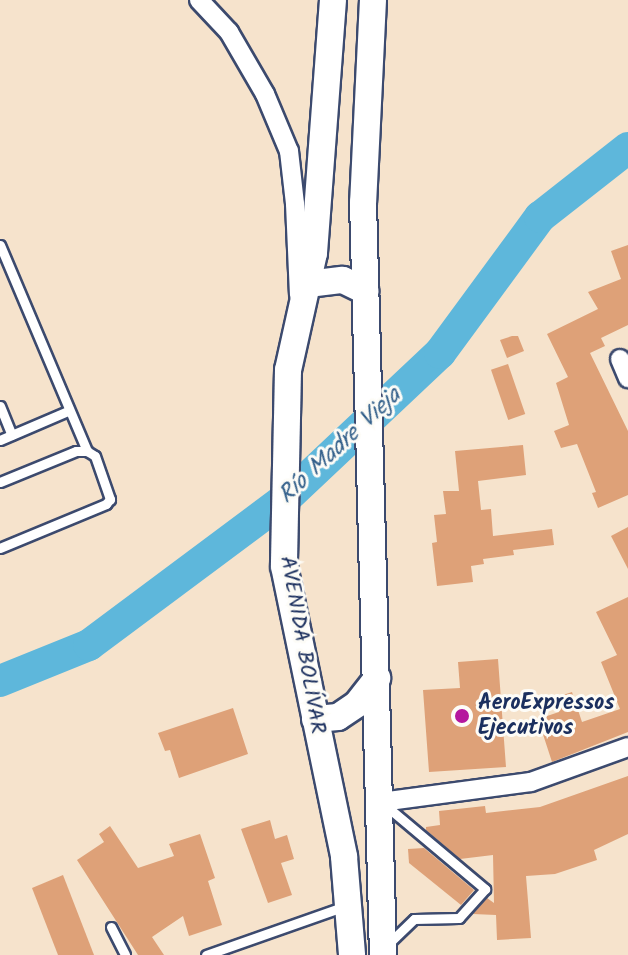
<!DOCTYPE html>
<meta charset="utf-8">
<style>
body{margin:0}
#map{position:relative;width:628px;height:955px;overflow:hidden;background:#f6e3cc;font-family:Kalam,sans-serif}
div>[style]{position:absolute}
.river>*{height:32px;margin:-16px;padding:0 16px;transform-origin:16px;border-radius:16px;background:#5eb7db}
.building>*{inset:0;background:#dea178;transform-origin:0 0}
.roads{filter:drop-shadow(2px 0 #3c4a6e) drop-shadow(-2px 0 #3c4a6e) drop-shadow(0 2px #3c4a6e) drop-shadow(0 -2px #3c4a6e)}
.service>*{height:9px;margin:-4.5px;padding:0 4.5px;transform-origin:4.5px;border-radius:4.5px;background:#fff}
.minor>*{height:18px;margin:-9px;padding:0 9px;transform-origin:9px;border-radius:9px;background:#fff}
.primary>*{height:26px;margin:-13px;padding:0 13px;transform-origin:13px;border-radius:13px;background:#fff}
.dots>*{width:22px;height:22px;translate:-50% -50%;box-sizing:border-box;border:4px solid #fdfcf7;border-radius:50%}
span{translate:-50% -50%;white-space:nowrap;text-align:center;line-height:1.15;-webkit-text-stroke:6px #fdfcf7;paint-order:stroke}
.street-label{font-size:22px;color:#1b2f5e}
.poi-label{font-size:22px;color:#1b2f5e;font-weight:700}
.left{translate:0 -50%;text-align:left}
.water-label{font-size:24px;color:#325f8a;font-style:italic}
</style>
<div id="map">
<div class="river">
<div style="left:0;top:681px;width:96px;rotate:-22deg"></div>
<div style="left:89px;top:645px;width:244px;rotate:-36.7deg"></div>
<div style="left:285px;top:499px;width:213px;rotate:-43.3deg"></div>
<div style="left:440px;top:353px;width:169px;rotate:-53.7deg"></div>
<div style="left:540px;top:217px;width:112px;rotate:-38.1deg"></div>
</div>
<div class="building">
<div style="clip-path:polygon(628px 245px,628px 325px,601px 338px,605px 346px,590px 353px,628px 431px,628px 495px,598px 508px,592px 493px,596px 492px,577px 444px,561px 448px,554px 431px,569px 425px,556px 383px,568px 377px,547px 334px,598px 309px,588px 292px,621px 279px,611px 251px)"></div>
<div style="clip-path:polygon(512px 336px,518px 336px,524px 351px,507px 358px,500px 340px)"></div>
<div style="left:508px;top:364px;width:53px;height:18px;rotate:71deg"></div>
<div style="clip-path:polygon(523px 445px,526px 475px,478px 481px,481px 510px,491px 509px,493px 536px,552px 529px,554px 545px,513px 550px,514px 555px,483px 559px,484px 564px,471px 566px,473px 582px,437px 586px,432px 543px,437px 542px,434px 515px,446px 514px,443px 491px,459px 491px,455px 451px)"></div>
<div style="clip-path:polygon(628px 527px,628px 569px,611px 536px)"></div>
<div style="clip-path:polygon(628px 597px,628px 732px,552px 762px,538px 719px,559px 712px,554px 698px,572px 692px,582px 722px,620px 709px,601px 662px,617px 655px,596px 612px)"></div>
<div style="clip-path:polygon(498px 659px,506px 767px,429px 772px,423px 690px,460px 688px,458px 662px)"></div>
<div style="clip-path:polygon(233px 708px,248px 754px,179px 778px,170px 750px,165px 751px,158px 733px)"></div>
<div style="clip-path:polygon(628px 776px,628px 834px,594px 850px,597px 860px,555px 874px,526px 876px,531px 938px,497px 940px,496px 915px,473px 914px,487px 898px,494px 903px,493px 855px,460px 859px,426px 830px,426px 827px,440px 825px,439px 811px,485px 806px,486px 813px,540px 807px)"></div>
<div style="clip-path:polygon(270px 820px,275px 839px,287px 835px,294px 859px,281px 863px,292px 895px,268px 903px,241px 829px)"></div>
<div style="clip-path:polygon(110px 826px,138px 868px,174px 856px,169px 844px,200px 834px,215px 878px,208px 881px,222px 925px,189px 936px,183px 916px,152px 937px,164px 955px,138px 955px,77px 860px,104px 842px,99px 834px)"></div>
<div style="clip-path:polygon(424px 848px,474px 890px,461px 905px,409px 863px,408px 849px)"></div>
<div style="clip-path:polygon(63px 875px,94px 955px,58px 955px,32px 888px)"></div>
</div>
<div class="roads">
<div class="service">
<div style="left:0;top:245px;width:224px;rotate:67.1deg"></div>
<div style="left:0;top:406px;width:31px;rotate:68deg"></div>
<div style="left:0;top:440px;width:74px;rotate:-23.1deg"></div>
<div style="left:0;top:482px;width:82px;rotate:-22.2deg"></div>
<div style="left:76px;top:451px;width:11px"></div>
<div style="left:87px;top:451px;width:9px;rotate:32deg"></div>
<div style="left:95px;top:456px;width:46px;rotate:70.8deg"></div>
<div style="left:110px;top:499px;width:6px;rotate:129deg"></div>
<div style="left:106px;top:504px;width:115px;rotate:157.5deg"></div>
<div style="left:385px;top:805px;width:131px;rotate:40deg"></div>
<div style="left:485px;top:889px;width:39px;rotate:132deg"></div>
<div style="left:459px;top:918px;width:45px;rotate:178.7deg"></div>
<div style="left:414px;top:919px;width:35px;rotate:136deg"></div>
<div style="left:111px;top:927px;width:31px;rotate:63deg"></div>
<div style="left:206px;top:955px;width:147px;rotate:-19.4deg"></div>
</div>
<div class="minor">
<div style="left:199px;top:0;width:44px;rotate:46.8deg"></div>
<div style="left:229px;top:32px;width:72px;rotate:59.9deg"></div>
<div style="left:265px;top:94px;width:62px;rotate:67.2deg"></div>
<div style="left:289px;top:151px;width:53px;rotate:83.5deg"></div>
<div style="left:295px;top:204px;width:91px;rotate:87.5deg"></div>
<div style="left:620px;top:359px;width:21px;rotate:67deg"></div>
<div style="left:381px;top:802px;width:151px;rotate:-7.6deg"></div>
<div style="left:531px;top:782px;width:103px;rotate:-19.8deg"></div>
</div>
<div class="primary">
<div style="left:333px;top:0;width:254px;rotate:94.3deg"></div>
<div style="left:314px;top:253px;width:120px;rotate:102.5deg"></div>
<div style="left:288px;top:370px;width:196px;rotate:91.2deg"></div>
<div style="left:284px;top:566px;width:297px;rotate:78.3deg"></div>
<div style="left:344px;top:857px;width:98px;rotate:85.3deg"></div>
<div style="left:373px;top:0;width:202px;rotate:92.8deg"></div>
<div style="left:363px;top:202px;width:753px;rotate:88.48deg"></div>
<div style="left:308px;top:284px;width:35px;rotate:-7deg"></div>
<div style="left:343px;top:280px;width:25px;rotate:26deg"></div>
<div style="left:315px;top:719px;width:23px;rotate:-5deg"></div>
<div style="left:338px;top:717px;width:23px;rotate:-34deg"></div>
<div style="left:357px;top:704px;width:33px;rotate:-52deg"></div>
</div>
</div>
<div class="dots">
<div style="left:462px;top:716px;background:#b5179e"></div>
</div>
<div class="street-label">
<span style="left:302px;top:645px;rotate:80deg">AVENIDA BOLÍVAR</span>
</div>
<div class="poi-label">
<span class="left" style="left:478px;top:716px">AeroExpressos<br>Ejecutivos</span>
</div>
<div class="water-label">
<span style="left:340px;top:446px;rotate:-43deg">Río Madre Vieja</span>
</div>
</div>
